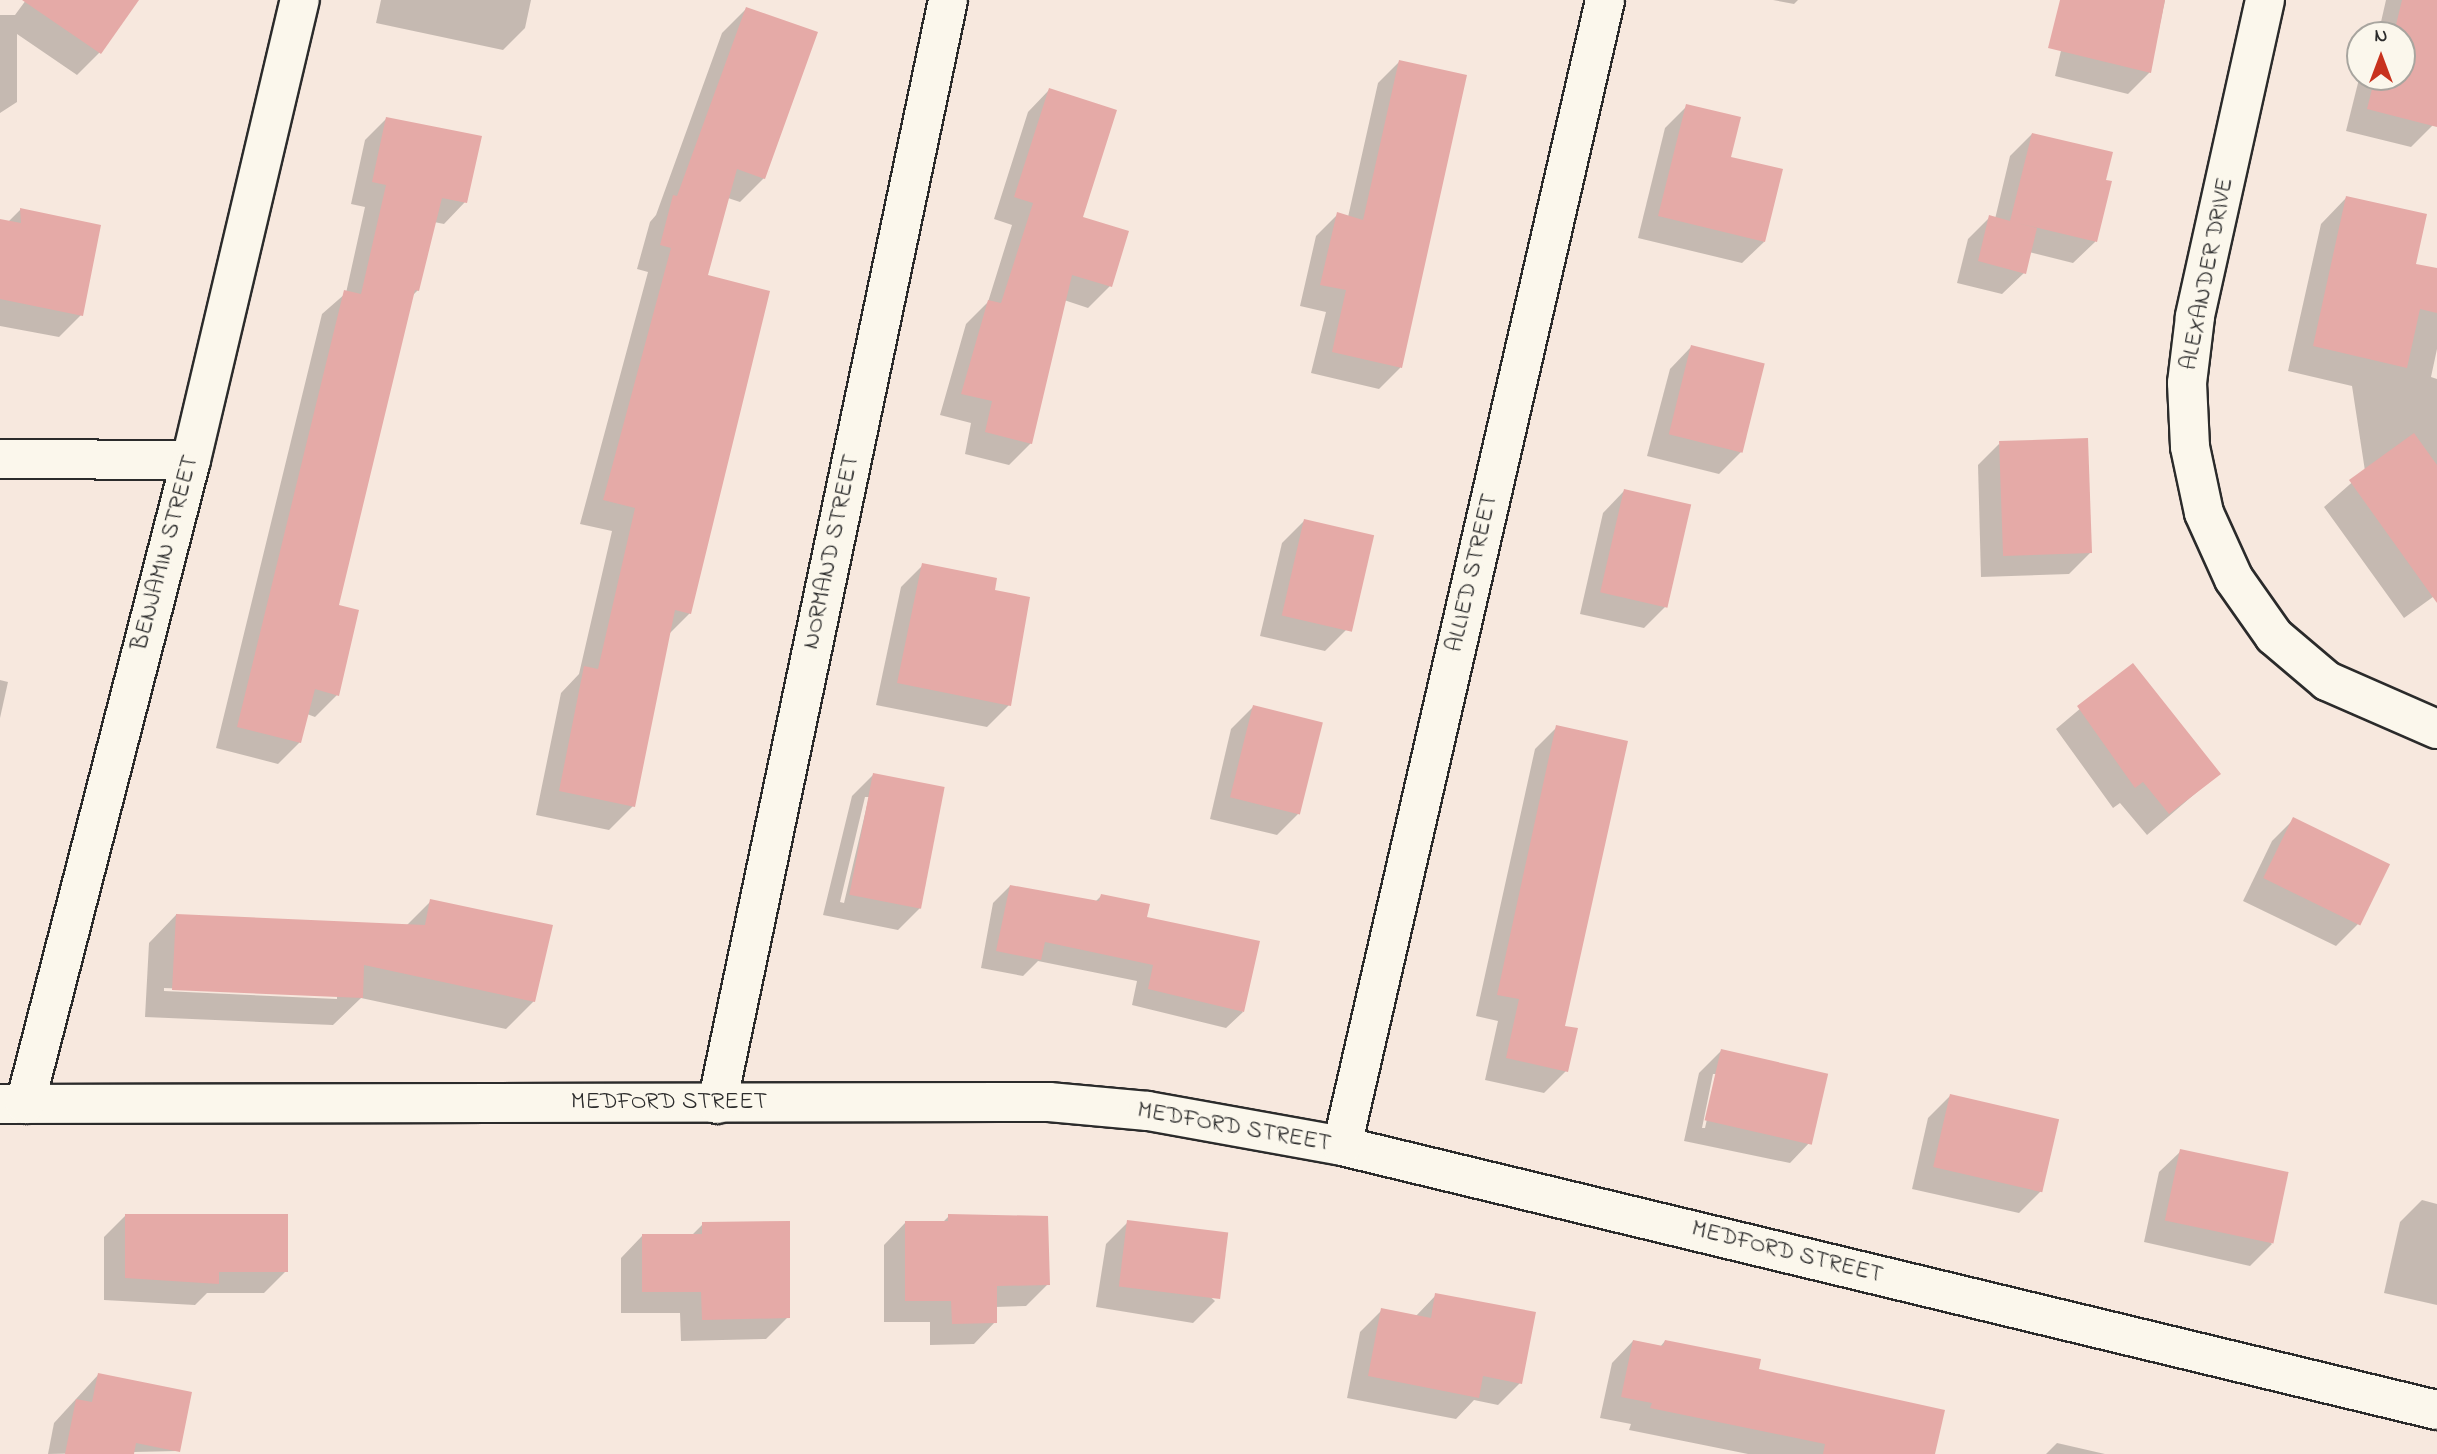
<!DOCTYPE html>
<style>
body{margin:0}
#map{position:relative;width:2437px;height:1454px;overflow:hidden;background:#f7e8de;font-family:"Indie Flower",sans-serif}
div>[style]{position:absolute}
.shadow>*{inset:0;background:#0003}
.building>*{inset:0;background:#e5aaa7;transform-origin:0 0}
.roads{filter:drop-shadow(2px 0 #2b2b2b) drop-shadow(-2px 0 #2b2b2b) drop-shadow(0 2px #2b2b2b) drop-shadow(0 -2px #2b2b2b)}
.minor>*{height:38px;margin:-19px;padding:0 19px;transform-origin:19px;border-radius:19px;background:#fbf7ec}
span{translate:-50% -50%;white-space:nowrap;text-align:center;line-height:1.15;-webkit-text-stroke:7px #fbf7ec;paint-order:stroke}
.street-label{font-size:24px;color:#2b2b2b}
.north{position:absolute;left:2346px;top:21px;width:70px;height:70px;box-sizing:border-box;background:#fbf7ec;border:2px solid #a8a59f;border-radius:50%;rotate:0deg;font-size:19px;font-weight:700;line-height:28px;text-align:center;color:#2b2b2b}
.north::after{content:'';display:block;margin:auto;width:24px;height:32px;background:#c8321e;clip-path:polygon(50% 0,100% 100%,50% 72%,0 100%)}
</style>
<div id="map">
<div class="shadow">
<div style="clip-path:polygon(26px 0,136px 0,99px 53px,77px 75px,17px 34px,17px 102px,0 113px,0 15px,15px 15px)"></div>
<div style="clip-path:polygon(381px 0,531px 0,525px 28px,503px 50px,376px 23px)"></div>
<div style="clip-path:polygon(1773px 0,1798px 0,1794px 4px)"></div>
<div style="clip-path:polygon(2073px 0,2165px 0,2150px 72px,2128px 94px,2055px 76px)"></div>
<div style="clip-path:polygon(2386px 0,2437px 0,2437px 106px,2433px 125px,2411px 147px,2346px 131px,2360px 75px,2402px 77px,2402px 35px,2378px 35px)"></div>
<div style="clip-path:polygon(746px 9px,764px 178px,740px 202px,728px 198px,706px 277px,690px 613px,668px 635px,633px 806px,609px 830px,536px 815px,561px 693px,579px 674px,612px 531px,580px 524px,648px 272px,637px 269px,650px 222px,656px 215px,722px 33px)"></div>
<div style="clip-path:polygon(1399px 62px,1465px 76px,1400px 368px,1379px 389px,1311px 373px,1326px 312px,1300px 306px,1316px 236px,1338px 214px,1348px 217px,1378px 83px)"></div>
<div style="clip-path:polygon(1049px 90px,1081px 218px,1110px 286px,1088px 308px,1064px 300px,1031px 443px,1009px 465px,965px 454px,971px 423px,940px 415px,966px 324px,988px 302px,1012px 225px,994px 219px,1028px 112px)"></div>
<div style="clip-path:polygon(1687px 106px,1729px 158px,1764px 242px,1742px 263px,1638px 238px,1665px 128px)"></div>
<div style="clip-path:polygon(387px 118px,465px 202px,444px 224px,434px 222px,418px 290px,411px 297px,337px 606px,337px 695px,315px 717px,307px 714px,300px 742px,278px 764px,216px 748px,322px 314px,346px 293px,365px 207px,351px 204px,365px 140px)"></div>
<div style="clip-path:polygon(2032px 134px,2110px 183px,2095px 242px,2073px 263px,2029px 252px,2024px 273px,2002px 294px,1957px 283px,1968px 239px,1990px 217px,1995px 219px,2010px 156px)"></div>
<div style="clip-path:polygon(2346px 198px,2414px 265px,2437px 270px,2437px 349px,2431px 377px,2437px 379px,2437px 594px,2404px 618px,2324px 507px,2365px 471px,2352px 386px,2288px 371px,2321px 224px)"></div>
<div style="clip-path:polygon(21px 209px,81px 315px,59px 337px,0 326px,0 221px,8px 222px)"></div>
<div style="clip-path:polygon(1691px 347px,1741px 452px,1719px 474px,1647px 456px,1670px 369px)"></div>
<div style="clip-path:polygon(1999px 444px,2091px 552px,2069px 574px,1981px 577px,1978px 465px)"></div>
<div style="clip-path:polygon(1624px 491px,1666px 606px,1644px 628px,1580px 614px,1603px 513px)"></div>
<div style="clip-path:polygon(1304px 521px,1347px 629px,1325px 651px,1260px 636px,1282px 543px)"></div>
<div style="clip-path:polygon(923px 565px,993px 592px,1009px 705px,987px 727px,876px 705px,901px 587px)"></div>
<div style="clip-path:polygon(2132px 665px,2219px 773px,2147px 835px,2120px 803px,2113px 808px,2056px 729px)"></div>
<div style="clip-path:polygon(0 680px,8px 682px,0 718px)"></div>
<div style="clip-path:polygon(1253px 707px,1299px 813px,1277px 835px,1210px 819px,1231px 729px)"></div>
<div style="clip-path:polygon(1557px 727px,1566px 1071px,1544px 1093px,1485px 1080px,1498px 1021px,1476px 1016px,1535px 749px)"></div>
<div style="clip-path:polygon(evenodd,873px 775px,920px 908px,898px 930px,823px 915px,852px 796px,873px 775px,865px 797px,869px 797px,844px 903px,840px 902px,865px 797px)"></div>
<div style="clip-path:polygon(2294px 819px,2358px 924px,2336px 946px,2243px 901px,2272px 841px)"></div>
<div style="clip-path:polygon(1010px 886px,1095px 902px,1101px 896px,1145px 918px,1243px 1012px,1226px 1028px,1132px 1005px,1137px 981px,1038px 961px,1023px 976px,981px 968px,993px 903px)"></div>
<div style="clip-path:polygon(evenodd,431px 901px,534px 1001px,506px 1029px,361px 998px,333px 1025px,145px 1017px,149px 943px,176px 915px,406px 926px,431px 901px,164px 988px,337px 995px,337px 999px,164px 991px,164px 988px)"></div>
<div style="clip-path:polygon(evenodd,1721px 1051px,1811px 1141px,1790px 1163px,1684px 1141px,1699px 1073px,1721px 1051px,1713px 1074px,1717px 1074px,1705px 1128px,1702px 1128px,1713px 1074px)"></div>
<div style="clip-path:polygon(1950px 1096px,2041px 1191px,2019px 1213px,1912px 1189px,1928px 1118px)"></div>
<div style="clip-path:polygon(2181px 1151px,2272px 1244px,2250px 1266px,2144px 1242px,2159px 1172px)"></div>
<div style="clip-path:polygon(2422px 1200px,2437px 1204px,2437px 1305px,2384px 1293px,2400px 1222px)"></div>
<div style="clip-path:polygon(126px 1215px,286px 1271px,264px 1293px,207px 1293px,195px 1305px,104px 1300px,104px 1237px)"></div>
<div style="clip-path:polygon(949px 1216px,1048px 1284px,1026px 1306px,995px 1307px,995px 1322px,974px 1344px,930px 1345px,930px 1322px,884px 1322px,884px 1245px,905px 1223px,942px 1223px)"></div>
<div style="clip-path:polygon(1128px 1222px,1215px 1301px,1193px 1323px,1096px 1307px,1106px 1244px)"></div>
<div style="clip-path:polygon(703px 1224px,788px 1317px,766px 1339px,681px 1341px,680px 1313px,621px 1313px,621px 1258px,642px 1236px,691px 1236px)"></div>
<div style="clip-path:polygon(1436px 1295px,1520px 1383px,1498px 1405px,1474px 1400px,1456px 1419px,1347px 1398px,1360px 1332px,1382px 1310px,1415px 1317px)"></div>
<div style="clip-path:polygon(1633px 1341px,1660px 1347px,1665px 1341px,1757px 1371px,1934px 1454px,1748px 1454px,1629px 1430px,1631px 1424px,1600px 1418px,1612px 1363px)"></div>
<div style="clip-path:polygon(98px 1375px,178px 1451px,48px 1454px,54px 1423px)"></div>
<div style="clip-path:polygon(2057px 1443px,2105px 1454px,2046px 1454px)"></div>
</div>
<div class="building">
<div style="clip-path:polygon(22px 0,139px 0,101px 54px)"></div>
<div style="clip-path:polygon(2060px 0,2165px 0,2151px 73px,2048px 48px)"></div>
<div style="clip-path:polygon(2402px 0,2437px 0,2437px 127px,2367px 109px,2375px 77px,2402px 77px,2402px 35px,2385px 35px,2387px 27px,2395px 29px)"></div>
<div style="clip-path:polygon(746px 7px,818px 32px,765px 179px,737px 169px,708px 275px,770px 291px,691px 614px,675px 610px,635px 807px,559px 791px,584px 666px,598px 669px,635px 508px,603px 500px,671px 248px,660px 245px,673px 195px,677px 196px)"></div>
<div style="clip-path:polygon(1399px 60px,1467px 75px,1402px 368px,1332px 352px,1346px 290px,1320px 285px,1337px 212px,1363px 220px)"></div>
<div style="clip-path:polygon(1049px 88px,1117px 110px,1083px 217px,1129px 231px,1112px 287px,1072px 275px,1032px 444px,985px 432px,992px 401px,961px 394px,988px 300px,1001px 303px,1033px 203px,1014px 197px)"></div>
<div style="clip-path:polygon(1686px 104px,1741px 117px,1731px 157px,1783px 169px,1765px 242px,1658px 216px)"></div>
<div style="clip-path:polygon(386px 117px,482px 136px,467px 203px,442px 198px,419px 291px,415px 290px,339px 605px,359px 610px,339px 696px,315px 689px,301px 743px,237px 727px,344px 290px,361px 294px,386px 185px,372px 182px)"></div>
<div style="clip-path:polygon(2032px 133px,2113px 152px,2106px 180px,2112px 181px,2097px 242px,2017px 223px,2037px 228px,2026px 274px,1978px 261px,1989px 215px,2010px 221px)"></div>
<div style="clip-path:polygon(2346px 196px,2427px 214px,2416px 264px,2437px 268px,2437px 313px,2420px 309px,2407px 368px,2313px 346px)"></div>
<div style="clip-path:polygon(20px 208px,101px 225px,83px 316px,0 299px,0 219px,21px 223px)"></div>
<div style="left:1691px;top:345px;width:76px;height:92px;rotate:14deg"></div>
<div style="clip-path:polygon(2414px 433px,2437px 465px,2437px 603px,2349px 480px)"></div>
<div style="left:2088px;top:438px;width:115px;height:89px;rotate:88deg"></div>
<div style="left:1624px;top:489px;width:69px;height:106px;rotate:13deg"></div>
<div style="left:1304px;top:519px;width:72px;height:99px;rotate:13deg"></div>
<div style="clip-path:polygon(922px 563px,997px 578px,995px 590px,1030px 597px,1011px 706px,897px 683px)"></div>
<div style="clip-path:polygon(2133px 663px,2221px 774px,2169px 814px,2143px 782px,2135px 788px,2077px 706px)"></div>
<div style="left:1253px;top:705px;width:72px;height:95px;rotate:14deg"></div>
<div style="clip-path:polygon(1556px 725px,1628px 741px,1565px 1026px,1578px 1028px,1568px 1072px,1506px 1058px,1519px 999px,1497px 995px)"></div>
<div style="left:873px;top:773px;width:73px;height:124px;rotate:11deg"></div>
<div style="left:2293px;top:817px;width:108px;height:68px;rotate:26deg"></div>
<div style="clip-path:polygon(1010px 885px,1099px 901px,1101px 894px,1150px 904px,1147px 917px,1260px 941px,1244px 1012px,1148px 989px,1153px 965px,1045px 942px,1041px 960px,996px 951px)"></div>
<div style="clip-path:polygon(430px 899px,553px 925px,535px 1002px,364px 965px,363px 998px,172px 990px,176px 914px,425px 925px)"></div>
<div style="left:1721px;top:1049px;width:110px;height:73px;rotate:13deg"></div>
<div style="left:1950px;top:1094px;width:112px;height:75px;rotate:13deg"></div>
<div style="left:2180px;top:1149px;width:111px;height:73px;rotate:12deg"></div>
<div style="clip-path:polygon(125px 1214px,288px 1214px,288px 1272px,219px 1272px,219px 1284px,125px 1278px)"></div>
<div style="clip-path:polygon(948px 1214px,1048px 1216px,1050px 1285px,997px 1286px,997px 1323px,952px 1324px,951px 1301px,905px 1301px,905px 1221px,948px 1221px)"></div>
<div style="left:1127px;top:1220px;width:102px;height:67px;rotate:7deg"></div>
<div style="clip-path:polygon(790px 1221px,790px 1318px,702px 1320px,701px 1292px,642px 1292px,642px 1234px,702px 1234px,702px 1222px)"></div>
<div style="clip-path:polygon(1435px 1293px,1536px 1312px,1522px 1384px,1483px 1376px,1479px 1398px,1368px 1376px,1381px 1308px,1431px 1318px)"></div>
<div style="clip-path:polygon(1633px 1340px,1663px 1346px,1665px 1340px,1761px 1359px,1759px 1369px,1945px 1410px,1935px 1454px,1823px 1454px,1825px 1444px,1650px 1408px,1652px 1403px,1621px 1397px)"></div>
<div style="clip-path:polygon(98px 1373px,192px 1392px,180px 1452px,136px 1443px,134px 1454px,65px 1454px,76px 1399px,92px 1402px)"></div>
</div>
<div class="roads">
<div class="minor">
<div style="left:2265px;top:0;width:325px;rotate:102.5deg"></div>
<div style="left:2195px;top:317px;width:66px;rotate:96.9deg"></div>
<div style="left:2187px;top:383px;width:64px;rotate:87.3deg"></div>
<div style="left:2190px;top:447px;width:67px;rotate:78deg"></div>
<div style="left:2204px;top:513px;width:72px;rotate:65.6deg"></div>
<div style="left:2234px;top:579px;width:70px;rotate:54.9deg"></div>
<div style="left:2274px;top:636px;width:70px;rotate:40.3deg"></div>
<div style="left:2327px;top:681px;width:120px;rotate:23.6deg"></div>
<div style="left:0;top:459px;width:191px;rotate:0.3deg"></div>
<div style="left:0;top:1104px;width:1049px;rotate:-0.11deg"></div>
<div style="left:1049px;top:1102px;width:99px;rotate:5.2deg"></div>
<div style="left:1148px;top:1111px;width:197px;rotate:10.2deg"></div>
<div style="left:1342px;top:1146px;width:1126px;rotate:13.56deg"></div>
<div style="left:25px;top:1104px;width:665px;rotate:-75.55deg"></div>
<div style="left:191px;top:460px;width:473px;rotate:-76.7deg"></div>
<div style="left:717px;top:1104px;width:1128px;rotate:-78.18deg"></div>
<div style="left:1342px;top:1146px;width:1176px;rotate:-77.07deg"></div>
</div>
</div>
<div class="street-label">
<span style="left:2208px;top:274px;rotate:-79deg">ALEXANDER DRIVE</span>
<span style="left:832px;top:552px;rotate:-78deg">NORMAND STREET</span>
<span style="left:166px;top:553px;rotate:-75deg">BENJAMIN STREET</span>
<span style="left:1473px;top:573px;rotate:-77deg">ALLIED STREET</span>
<span style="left:669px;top:1103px">MEDFORD STREET</span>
<span style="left:1234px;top:1128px;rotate:10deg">MEDFORD STREET</span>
<span style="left:1787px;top:1253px;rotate:14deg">MEDFORD STREET</span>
</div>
<div class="north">N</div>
</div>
